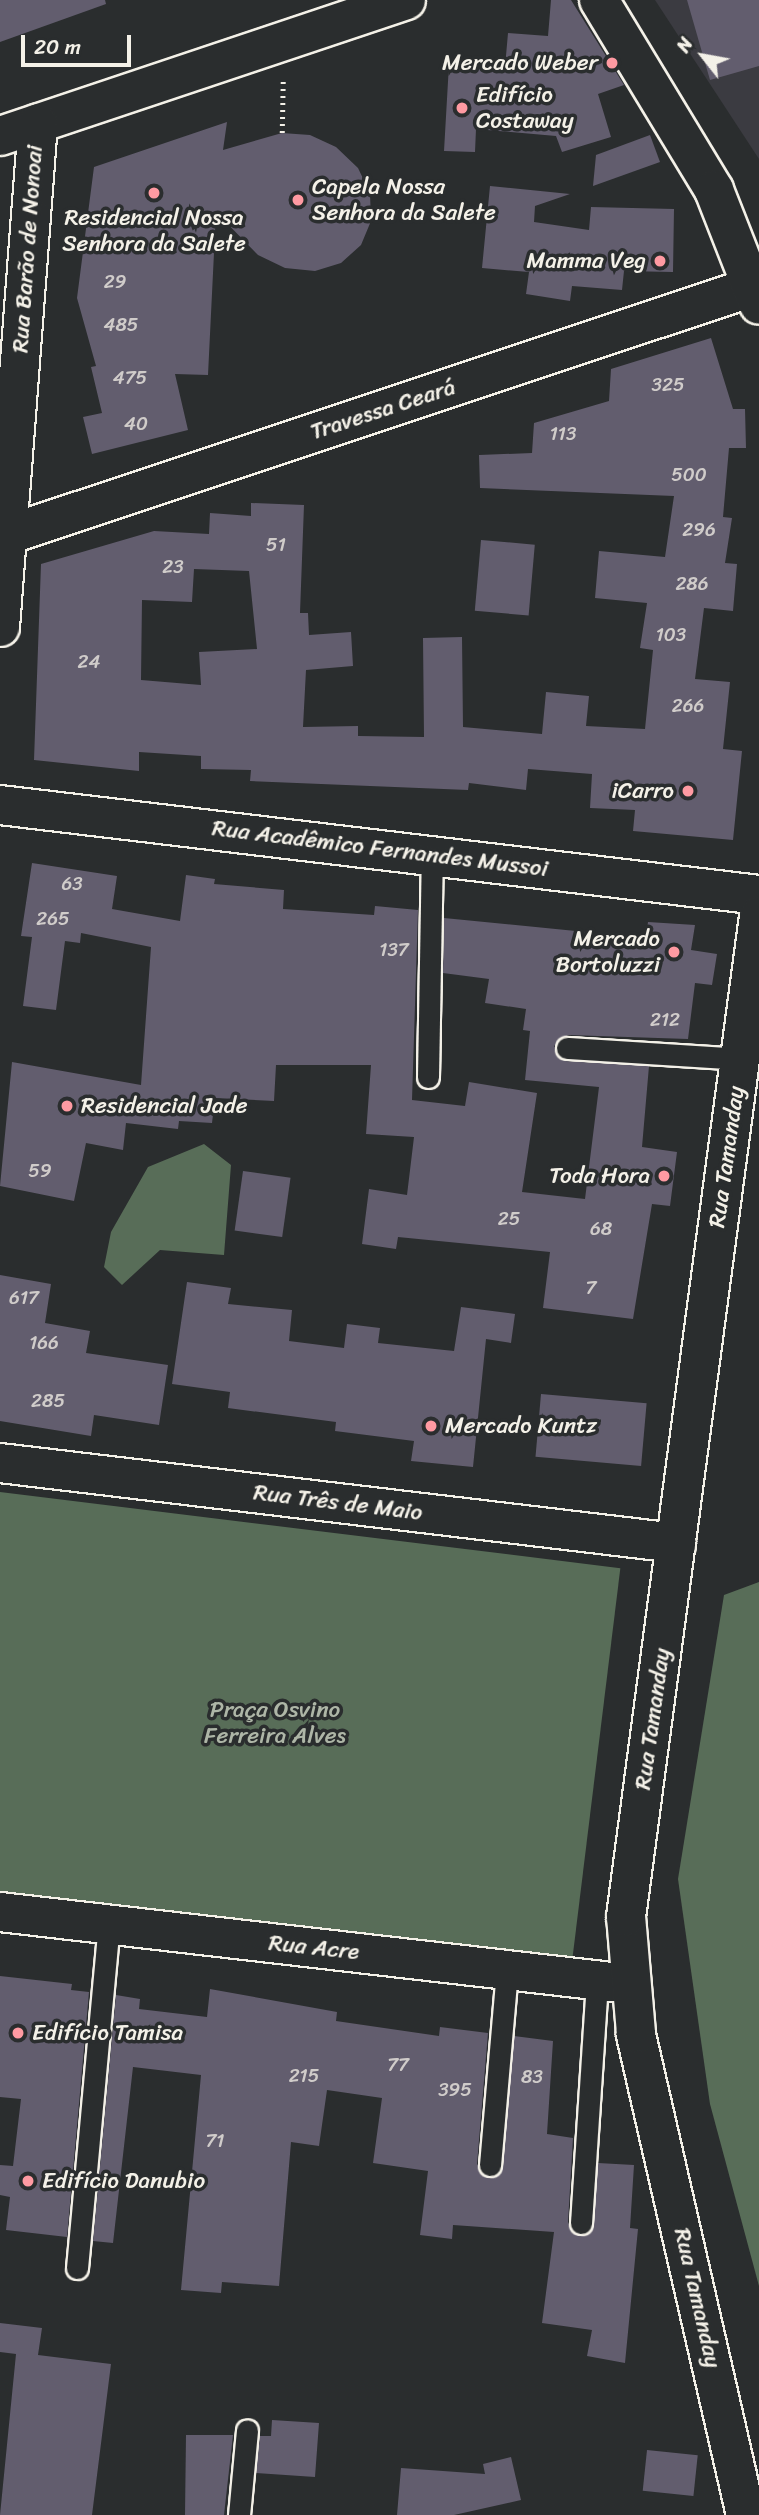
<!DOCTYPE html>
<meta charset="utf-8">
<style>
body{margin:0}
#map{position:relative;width:759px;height:2515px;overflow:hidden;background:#2a2d2e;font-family:Sriracha,sans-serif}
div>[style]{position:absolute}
.built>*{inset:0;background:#3b3b41}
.green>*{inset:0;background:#586d58;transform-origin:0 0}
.building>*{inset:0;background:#625d6e;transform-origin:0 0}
.path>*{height:4.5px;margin-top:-2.25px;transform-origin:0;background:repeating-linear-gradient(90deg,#f4f1e8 0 2px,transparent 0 7px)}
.roads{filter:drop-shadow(2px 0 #f4f1e8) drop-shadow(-2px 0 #f4f1e8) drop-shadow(0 2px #f4f1e8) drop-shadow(0 -2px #f4f1e8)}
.lane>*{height:21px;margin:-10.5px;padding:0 10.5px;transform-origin:10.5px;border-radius:10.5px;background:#2a2d2e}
.street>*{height:38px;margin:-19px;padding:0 19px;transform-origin:19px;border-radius:19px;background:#2a2d2e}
.secondary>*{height:38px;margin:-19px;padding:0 19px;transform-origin:19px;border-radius:19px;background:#2a2d2e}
.dots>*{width:19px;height:19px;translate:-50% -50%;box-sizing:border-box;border:4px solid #2a2d2e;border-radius:50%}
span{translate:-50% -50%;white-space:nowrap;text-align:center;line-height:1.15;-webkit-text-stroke:7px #2a2d2e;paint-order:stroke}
.number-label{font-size:19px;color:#d0ccca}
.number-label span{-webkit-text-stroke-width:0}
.poi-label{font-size:23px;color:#f4f1e8}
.right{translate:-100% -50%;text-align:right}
.left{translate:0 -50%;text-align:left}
.street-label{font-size:23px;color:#f4f1e8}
.park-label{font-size:23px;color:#aeb6a7}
.north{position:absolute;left:668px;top:21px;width:70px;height:70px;-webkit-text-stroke:5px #2a2d2e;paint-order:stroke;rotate:301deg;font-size:19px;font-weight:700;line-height:28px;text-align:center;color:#f4f1e8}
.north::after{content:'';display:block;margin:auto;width:24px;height:32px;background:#f4f1e8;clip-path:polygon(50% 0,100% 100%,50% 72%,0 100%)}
.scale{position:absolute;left:21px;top:35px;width:110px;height:32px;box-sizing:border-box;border:4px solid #f4f1e8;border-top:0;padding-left:9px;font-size:21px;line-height:24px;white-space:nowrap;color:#f4f1e8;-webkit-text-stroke:5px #2a2d2e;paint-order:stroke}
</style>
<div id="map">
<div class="built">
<div style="clip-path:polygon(655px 0,759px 0,759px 159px)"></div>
</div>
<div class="green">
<div style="clip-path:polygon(204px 1144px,231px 1165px,224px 1255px,160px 1250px,122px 1285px,104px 1267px,111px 1232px,148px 1167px)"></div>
<div style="left:0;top:1492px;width:625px;height:398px;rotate:7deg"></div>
<div style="clip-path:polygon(759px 1582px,759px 2286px,710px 2104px,678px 1879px,724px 1595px)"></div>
</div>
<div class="building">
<div style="clip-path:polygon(0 0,105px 0,106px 4px,0 42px)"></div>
<div style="clip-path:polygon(551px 0,571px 0,624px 85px,598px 94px,611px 137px,562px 152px,556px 136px,476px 129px,475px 152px,444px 151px,449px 64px,505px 67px,508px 33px,548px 36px)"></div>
<div style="clip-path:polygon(687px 0,759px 0,759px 66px,710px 80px)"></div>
<div style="clip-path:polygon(227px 122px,223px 150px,282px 133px,310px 135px,336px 147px,358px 168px,370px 193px,371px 221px,361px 245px,341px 263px,315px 271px,285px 268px,258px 255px,216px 212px,208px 375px,175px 374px,188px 430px,92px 454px,83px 417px,102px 413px,91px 367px,96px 366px,77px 298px,94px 167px)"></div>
<div style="clip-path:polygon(650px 135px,660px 162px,593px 186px,596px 155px)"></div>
<div style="clip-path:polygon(490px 186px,570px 194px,535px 206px,534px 222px,589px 230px,591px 207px,674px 209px,673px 272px,624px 271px,622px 290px,572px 286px,570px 301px,526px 294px,529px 272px,482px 268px)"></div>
<div style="clip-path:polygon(evenodd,711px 338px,733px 409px,745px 409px,746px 448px,729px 448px,723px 517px,732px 518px,725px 563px,737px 564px,733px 611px,704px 608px,695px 679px,730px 682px,723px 749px,742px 751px,733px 840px,633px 831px,635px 810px,590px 808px,592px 774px,528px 769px,526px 790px,469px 783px,468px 790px,250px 781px,251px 770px,201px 769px,201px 756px,139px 752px,139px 771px,34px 760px,41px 564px,154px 531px,209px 534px,210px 513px,251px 516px,251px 503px,304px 505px,300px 613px,308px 613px,309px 635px,351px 632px,353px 666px,306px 670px,303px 727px,358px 726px,358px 736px,424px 737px,423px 638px,462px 637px,463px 727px,542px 734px,546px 692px,589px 696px,586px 726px,645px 729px,653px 650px,640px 648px,647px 603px,595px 598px,599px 551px,665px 557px,674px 496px,480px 488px,479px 455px,532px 453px,534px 423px,609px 401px,611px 369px,711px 338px,194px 569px,249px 571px,257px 649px,199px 652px,201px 685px,141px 680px,142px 600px,192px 602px,194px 569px)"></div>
<div style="left:481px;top:540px;width:54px;height:71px;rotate:5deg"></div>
<div style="clip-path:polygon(32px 863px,117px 876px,112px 909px,180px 921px,186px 875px,215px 879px,214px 884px,284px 890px,283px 909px,374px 915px,375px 906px,418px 910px,412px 1100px,465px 1106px,469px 1082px,537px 1093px,522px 1192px,585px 1199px,599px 1087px,525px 1080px,530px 1031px,523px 1030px,526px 1009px,485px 1003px,489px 979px,443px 973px,444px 918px,646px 938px,648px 922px,695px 925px,691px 950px,717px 954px,712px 985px,695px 983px,688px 1039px,568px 1035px,554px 1046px,565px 1061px,649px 1066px,642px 1147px,677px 1152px,670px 1206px,652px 1204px,633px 1319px,543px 1308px,550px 1252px,398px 1237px,396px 1249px,362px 1244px,369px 1189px,407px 1195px,414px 1137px,366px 1134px,371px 1065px,276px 1065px,274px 1101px,215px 1098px,212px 1123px,179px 1121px,178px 1129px,126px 1123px,123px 1150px,86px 1143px,74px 1201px,0 1186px,12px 1062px,141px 1085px,151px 947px,81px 933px,80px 943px,65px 941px,56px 1010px,23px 1006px,32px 937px,21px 936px)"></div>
<div style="left:243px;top:1171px;width:48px;height:60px;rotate:8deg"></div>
<div style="clip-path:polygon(0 1275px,51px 1284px,45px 1323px,90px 1331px,86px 1353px,168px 1365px,159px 1425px,94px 1415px,91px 1436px,0 1421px)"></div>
<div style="clip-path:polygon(187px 1282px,231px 1288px,228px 1304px,292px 1310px,289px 1341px,344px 1348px,347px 1324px,380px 1328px,378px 1343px,454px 1351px,461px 1307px,515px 1314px,511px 1343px,486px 1339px,473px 1467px,411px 1461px,414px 1441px,335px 1431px,336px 1422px,228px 1408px,230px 1392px,172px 1384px)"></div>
<div style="left:541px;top:1394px;width:106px;height:63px;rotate:5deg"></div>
<div style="clip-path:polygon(0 1976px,72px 1984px,71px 1990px,89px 1992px,67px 2237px,6px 2230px,10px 2197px,0 2195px,0 2165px,13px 2166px,21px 2099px,0 2097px)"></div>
<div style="clip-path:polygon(210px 1989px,337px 2012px,336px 2021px,439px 2036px,440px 2027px,488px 2033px,477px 2164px,488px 2178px,503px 2166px,514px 2036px,553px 2041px,547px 2134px,573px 2138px,568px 2222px,573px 2233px,592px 2230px,598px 2163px,634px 2165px,630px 2228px,638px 2229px,625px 2363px,587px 2356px,592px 2330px,542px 2323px,554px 2232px,453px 2225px,452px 2239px,420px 2235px,428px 2171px,373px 2163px,382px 2098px,327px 2090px,319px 2146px,291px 2142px,279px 2286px,222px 2282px,221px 2293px,181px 2290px,201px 2075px,133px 2067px,113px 2243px,93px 2241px,116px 1995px,140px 1999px,139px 2009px,207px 2017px)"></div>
<div style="clip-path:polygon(0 2323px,42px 2328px,38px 2355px,111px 2364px,92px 2515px,0 2515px,16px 2354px,0 2352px)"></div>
<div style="clip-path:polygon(272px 2420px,319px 2423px,315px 2477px,256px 2473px,260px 2436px,271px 2436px)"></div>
<div style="clip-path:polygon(186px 2435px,233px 2435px,224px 2515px,185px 2515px)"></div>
<div style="left:647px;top:2450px;width:51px;height:41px;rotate:6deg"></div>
<div style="clip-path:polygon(511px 2457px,521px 2500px,454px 2515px,397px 2515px,401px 2468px,485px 2474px,483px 2464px)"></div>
</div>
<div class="path">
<div style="left:282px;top:133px;width:52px;rotate:-88.9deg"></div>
</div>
<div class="roads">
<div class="lane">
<div style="left:567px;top:1048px;width:173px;rotate:3.6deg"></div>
<div style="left:428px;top:1077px;width:222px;rotate:-89deg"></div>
<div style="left:490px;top:2165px;width:197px;rotate:-85deg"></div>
<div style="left:581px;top:2223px;width:244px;rotate:-86.2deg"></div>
<div style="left:77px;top:2268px;width:345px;rotate:-84.7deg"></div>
<div style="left:239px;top:2515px;width:85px;rotate:-84.6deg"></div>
</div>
<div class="street">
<div style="left:0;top:136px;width:428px;rotate:-18.5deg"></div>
<div style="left:7px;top:535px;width:785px;rotate:-18.41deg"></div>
<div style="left:0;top:627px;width:505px;rotate:-85.69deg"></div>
<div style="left:0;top:805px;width:764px;rotate:6.76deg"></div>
<div style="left:0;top:1463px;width:681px;rotate:6.75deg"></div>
<div style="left:0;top:1912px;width:633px;rotate:6.53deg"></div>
</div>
<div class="secondary">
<div style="left:599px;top:0;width:222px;rotate:58.8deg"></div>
<div style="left:714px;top:190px;width:123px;rotate:68.6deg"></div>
<div style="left:746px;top:2515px;width:494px;rotate:-102.9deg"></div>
<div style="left:636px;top:2033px;width:116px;rotate:-94.9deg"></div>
<div style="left:626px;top:1917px;width:1010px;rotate:-82.43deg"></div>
</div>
</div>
<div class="dots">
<div style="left:612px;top:63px;background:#ff9aa2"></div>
<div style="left:462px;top:108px;background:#ff9aa2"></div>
<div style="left:154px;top:193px;background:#ff9aa2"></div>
<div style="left:298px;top:200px;background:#ff9aa2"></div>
<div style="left:660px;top:261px;background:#ff9aa2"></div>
<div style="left:688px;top:791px;background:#ff9aa2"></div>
<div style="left:674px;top:952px;background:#ff9aa2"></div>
<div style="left:67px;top:1106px;background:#ff9aa2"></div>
<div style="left:664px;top:1176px;background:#ff9aa2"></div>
<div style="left:431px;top:1426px;background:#ff9aa2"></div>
<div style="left:18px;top:2033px;background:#ff9aa2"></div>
<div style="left:28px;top:2181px;background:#ff9aa2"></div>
</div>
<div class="number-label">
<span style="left:115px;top:282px">29</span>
<span style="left:121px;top:325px">485</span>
<span style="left:130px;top:378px">475</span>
<span style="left:668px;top:385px">325</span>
<span style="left:136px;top:424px">40</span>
<span style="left:563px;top:434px">113</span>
<span style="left:689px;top:475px">500</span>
<span style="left:699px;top:530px">296</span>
<span style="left:276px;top:545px">51</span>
<span style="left:173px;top:567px">23</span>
<span style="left:692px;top:584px">286</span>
<span style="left:671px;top:635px">103</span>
<span style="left:89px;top:662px">24</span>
<span style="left:688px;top:706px">266</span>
<span style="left:72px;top:884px">63</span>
<span style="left:53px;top:919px">265</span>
<span style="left:394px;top:950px">137</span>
<span style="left:665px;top:1020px">212</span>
<span style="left:40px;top:1171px">59</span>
<span style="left:509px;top:1219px">25</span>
<span style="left:601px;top:1229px">68</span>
<span style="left:591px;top:1288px">7</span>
<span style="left:24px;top:1298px">617</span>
<span style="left:44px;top:1343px">166</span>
<span style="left:48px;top:1401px">285</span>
<span style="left:398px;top:2065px">77</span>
<span style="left:304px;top:2076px">215</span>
<span style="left:532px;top:2077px">83</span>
<span style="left:455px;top:2090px">395</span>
<span style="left:215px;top:2141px">71</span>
</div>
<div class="poi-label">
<span class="right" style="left:598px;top:63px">Mercado Weber</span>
<span class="left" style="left:476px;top:108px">Edifício<br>Costaway</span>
<span class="left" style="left:312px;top:200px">Capela Nossa<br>Senhora da Salete</span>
<span style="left:154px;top:231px">Residencial Nossa<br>Senhora da Salete</span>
<span class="right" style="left:646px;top:261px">Mamma Veg</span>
<span class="right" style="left:674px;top:791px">iCarro</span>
<span class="right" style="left:660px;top:952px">Mercado<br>Bortoluzzi</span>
<span class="left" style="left:81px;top:1106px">Residencial Jade</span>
<span class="right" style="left:650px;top:1176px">Toda Hora</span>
<span class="left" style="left:445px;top:1426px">Mercado Kuntz</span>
<span class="left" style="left:32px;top:2033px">Edifício Tamisa</span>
<span class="left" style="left:42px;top:2181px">Edifício Danubio</span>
</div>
<div class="street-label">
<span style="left:28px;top:249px;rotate:-86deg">Rua Barão de Nonoai</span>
<span style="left:383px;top:410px;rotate:-18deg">Travessa Ceará</span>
<span style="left:380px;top:849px;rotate:7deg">Rua Acadêmico Fernandes Mussoi</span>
<span style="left:727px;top:1157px;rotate:-82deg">Rua Tamanday</span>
<span style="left:338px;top:1503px;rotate:7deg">Rua Três de Maio</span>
<span style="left:653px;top:1719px;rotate:-82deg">Rua Tamanday</span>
<span style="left:314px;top:1948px;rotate:6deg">Rua Acre</span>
<span style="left:697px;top:2298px;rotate:77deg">Rua Tamanday</span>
</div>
<div class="park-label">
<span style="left:275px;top:1723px">Praça Osvino<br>Ferreira Alves</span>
</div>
<div class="north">N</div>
<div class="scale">20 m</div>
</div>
